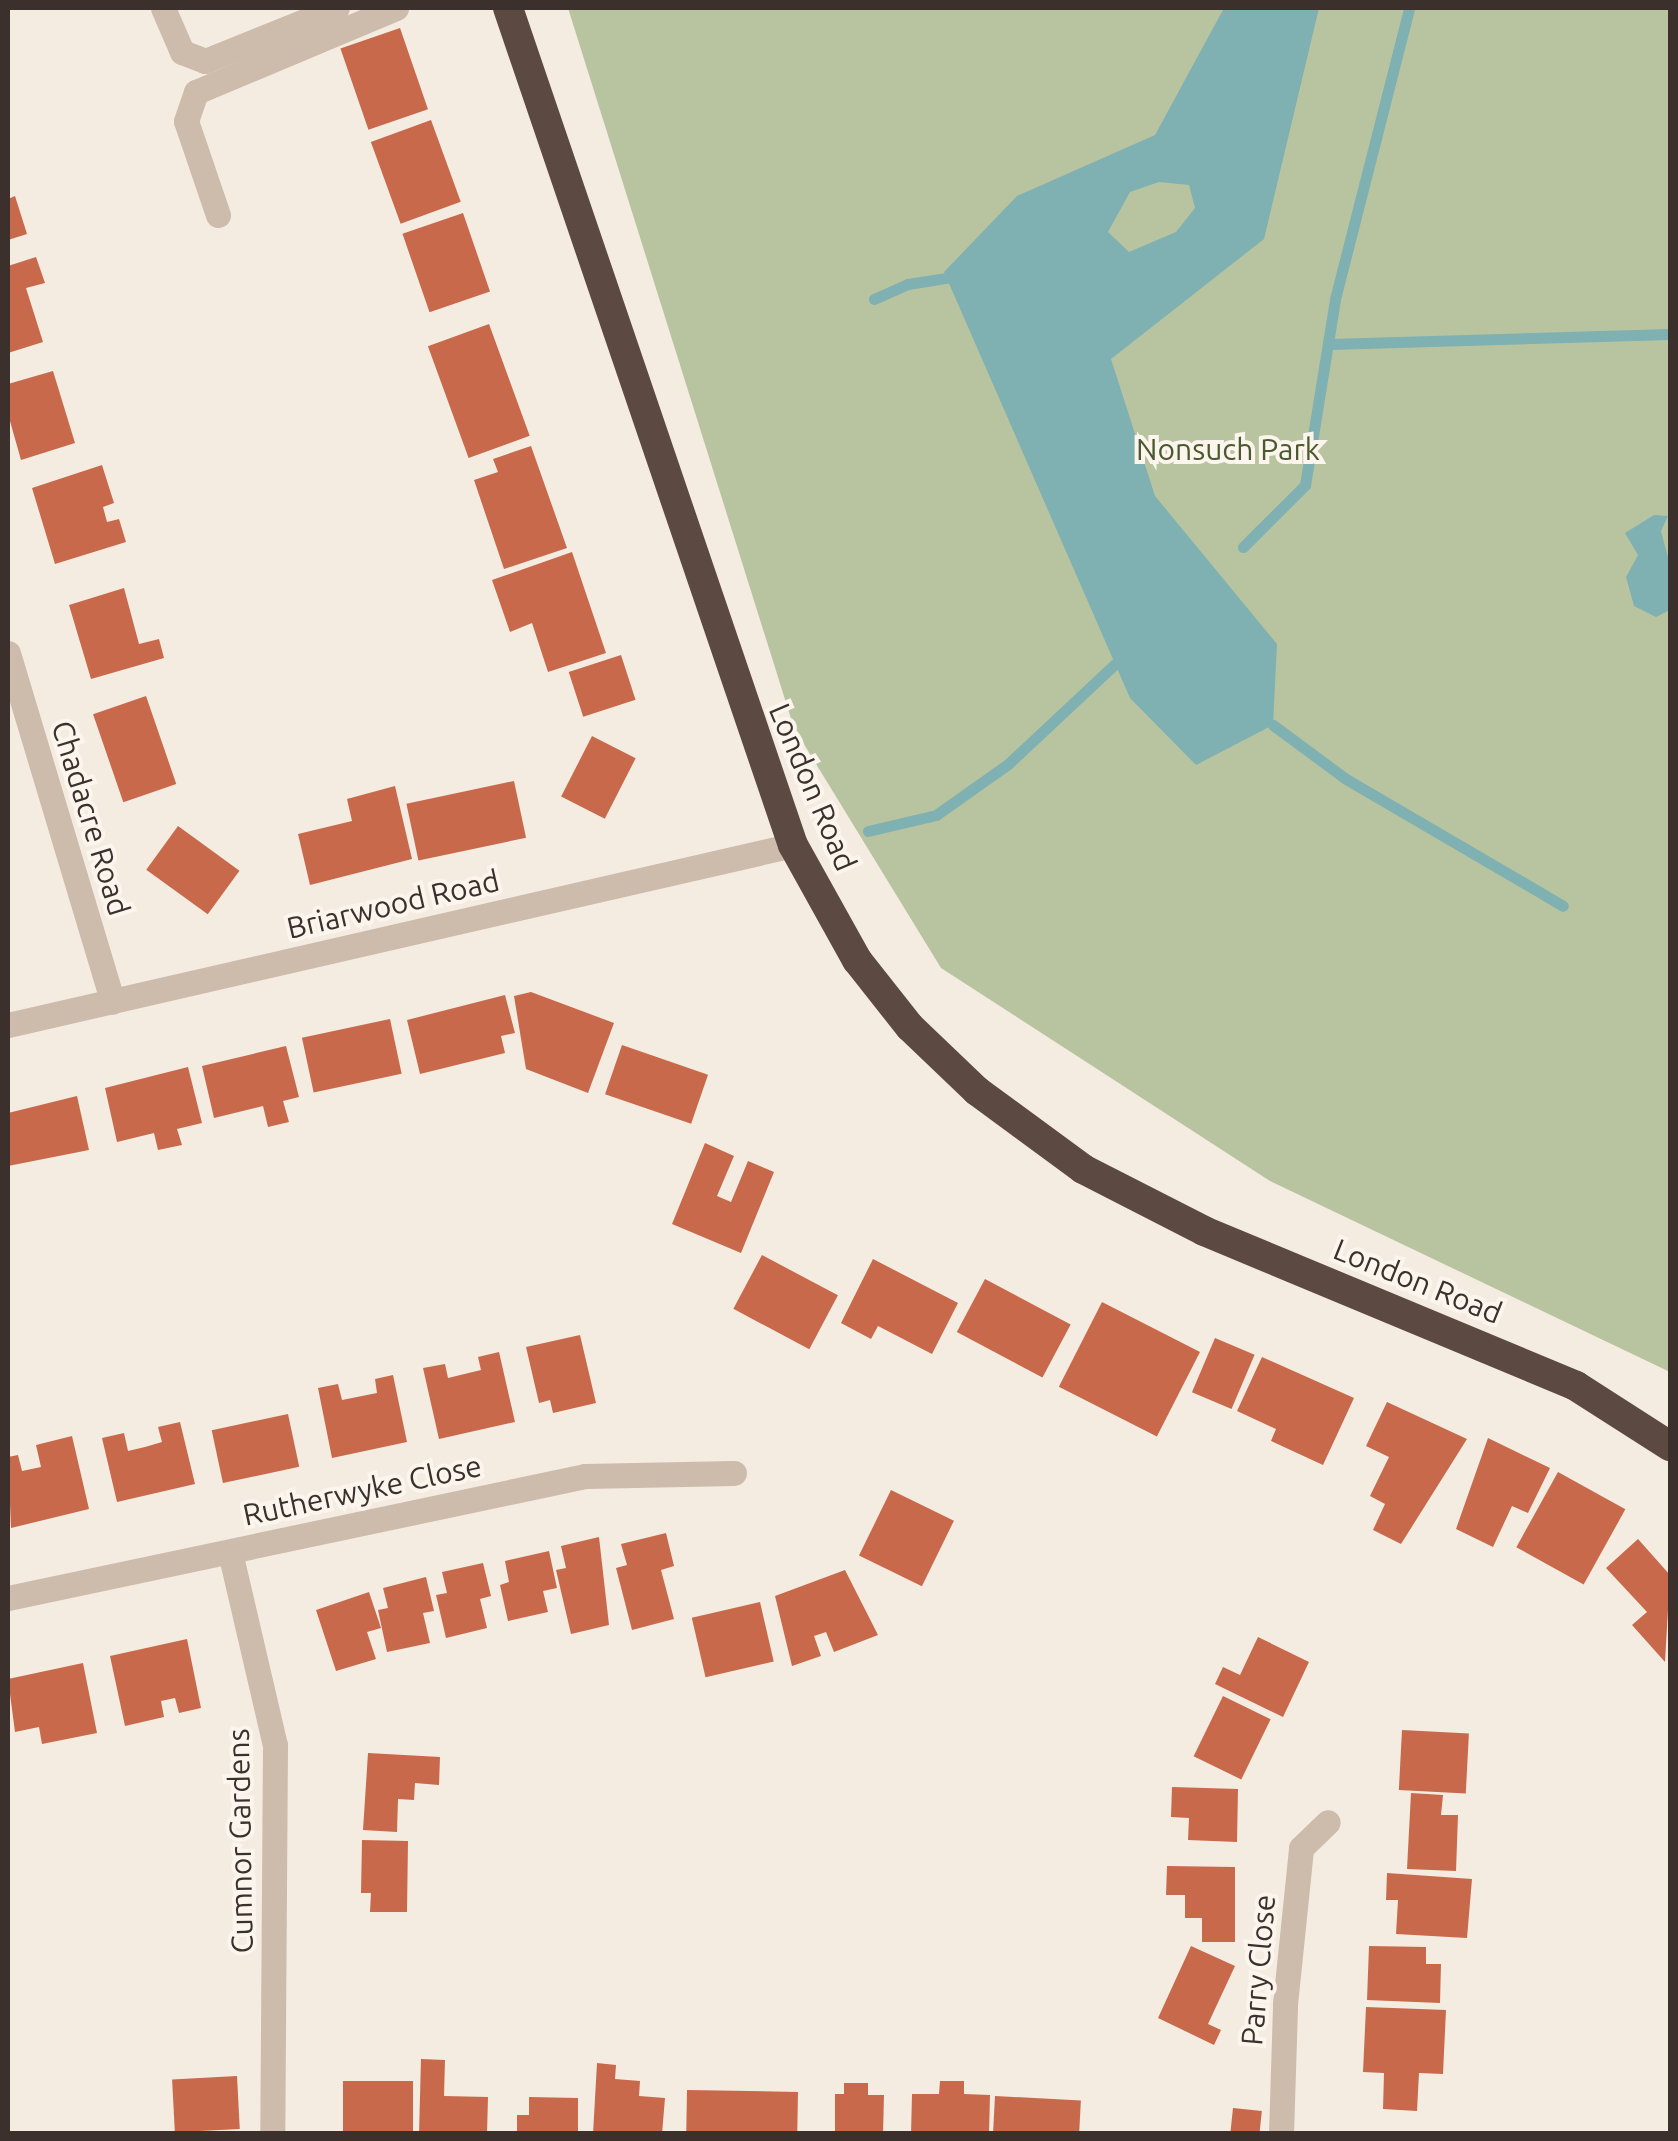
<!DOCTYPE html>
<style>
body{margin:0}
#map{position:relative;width:1678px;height:2141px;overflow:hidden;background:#f4ebe1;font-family:Ubuntu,sans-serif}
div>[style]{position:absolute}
.green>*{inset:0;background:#b8c4a0}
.water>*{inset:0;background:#7fb0b2}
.stream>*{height:11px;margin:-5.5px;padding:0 5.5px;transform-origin:5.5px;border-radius:5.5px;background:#7fb0b2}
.building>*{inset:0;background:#c8694b;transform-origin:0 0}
.minor>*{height:25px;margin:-12.5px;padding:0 12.5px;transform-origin:12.5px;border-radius:12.5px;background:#cdbbac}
.highway>*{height:30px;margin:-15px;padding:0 15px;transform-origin:15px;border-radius:15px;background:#5c4a42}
span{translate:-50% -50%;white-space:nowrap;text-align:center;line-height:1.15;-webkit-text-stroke:8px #fbf5ee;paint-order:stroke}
.park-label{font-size:30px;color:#4a5a2e}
.street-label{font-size:30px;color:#3b302b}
.frame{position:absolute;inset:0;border:10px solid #3b302b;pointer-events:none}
</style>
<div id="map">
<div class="green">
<div style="clip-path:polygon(568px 8px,1670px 8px,1670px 1372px,1270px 1181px,941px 968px,794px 728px)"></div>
</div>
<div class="water">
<div style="clip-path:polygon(evenodd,1224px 8px,1319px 8px,1264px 239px,1111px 359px,1155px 496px,1277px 644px,1273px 725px,1196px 765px,1130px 698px,944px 272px,1017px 196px,1155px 135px,1224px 8px,1159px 182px,1189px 185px,1195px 208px,1176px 232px,1129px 252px,1108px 232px,1130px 192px,1159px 182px)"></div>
<div style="clip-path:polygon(1654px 515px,1668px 516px,1661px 531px,1670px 565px,1670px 610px,1656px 617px,1634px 606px,1626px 577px,1638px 555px,1625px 533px)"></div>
</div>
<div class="stream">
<div style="left:874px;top:299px;width:37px;rotate:-24deg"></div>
<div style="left:908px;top:284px;width:39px;rotate:-9deg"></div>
<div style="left:1330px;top:344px;width:340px;rotate:-1.7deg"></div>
<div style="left:1243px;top:547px;width:88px;rotate:-45deg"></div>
<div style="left:1305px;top:485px;width:188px;rotate:-80.8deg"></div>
<div style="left:1335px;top:299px;width:300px;rotate:-75.7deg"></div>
<div style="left:1273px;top:725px;width:91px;rotate:36.5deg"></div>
<div style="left:1346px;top:779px;width:251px;rotate:30.3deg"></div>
<div style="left:868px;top:831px;width:70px;rotate:-13.2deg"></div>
<div style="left:936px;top:815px;width:88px;rotate:-35.3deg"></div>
<div style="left:1008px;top:764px;width:146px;rotate:-43.1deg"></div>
</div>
<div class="building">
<div style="left:400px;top:28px;width:86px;height:63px;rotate:71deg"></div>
<div style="left:431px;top:120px;width:87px;height:64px;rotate:70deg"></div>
<div style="clip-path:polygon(15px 196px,27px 234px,8px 240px,8px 199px)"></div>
<div style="left:463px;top:213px;width:83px;height:64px;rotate:71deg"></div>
<div style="clip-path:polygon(36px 257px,45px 283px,26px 288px,43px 342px,8px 353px,8px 266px)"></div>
<div style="left:489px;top:324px;width:119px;height:65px;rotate:70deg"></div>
<div style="clip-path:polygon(53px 371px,75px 443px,21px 460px,8px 414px,8px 384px)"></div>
<div style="clip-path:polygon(531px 446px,567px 548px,504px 569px,474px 480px,498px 472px,493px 459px)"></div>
<div style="clip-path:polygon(102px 465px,114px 503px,103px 507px,107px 522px,119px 519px,126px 542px,55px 564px,32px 488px)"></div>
<div style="clip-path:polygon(572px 552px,606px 653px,548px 672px,532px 623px,510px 632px,492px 580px)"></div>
<div style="clip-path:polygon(124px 588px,139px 644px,159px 639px,164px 658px,91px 679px,69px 605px)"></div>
<div style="left:621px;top:655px;width:47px;height:55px;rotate:72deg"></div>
<div style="left:146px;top:696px;width:93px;height:56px;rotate:71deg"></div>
<div style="left:592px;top:736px;width:49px;height:68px;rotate:27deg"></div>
<div style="left:514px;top:781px;width:58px;height:110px;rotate:78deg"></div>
<div style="clip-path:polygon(395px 786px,412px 859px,310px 885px,298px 834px,352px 821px,347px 799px)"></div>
<div style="left:178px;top:826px;width:76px;height:54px;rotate:36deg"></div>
<div style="clip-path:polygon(531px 992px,614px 1023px,588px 1093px,526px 1069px,514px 996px)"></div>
<div style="clip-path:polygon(505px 995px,515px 1033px,501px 1036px,505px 1053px,420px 1074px,407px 1020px)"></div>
<div style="left:390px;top:1019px;width:56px;height:90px;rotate:78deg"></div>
<div style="left:622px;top:1045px;width:91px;height:52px;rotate:19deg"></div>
<div style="clip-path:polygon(286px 1046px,299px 1097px,283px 1101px,289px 1122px,268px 1127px,263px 1106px,214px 1118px,202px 1066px)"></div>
<div style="clip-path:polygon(188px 1067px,202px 1123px,177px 1129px,182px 1145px,158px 1150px,154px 1133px,117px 1142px,105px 1088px)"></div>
<div style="clip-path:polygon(77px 1096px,89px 1150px,8px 1166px,8px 1113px)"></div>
<div style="clip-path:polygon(705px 1143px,734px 1156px,717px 1196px,731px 1202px,748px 1161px,774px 1172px,741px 1253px,672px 1224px)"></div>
<div style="left:762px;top:1255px;width:86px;height:61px;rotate:28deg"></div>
<div style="clip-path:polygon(873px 1259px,958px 1303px,932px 1354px,878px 1326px,871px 1339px,841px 1323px)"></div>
<div style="left:985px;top:1279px;width:97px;height:60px;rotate:28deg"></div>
<div style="left:1102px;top:1302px;width:110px;height:95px;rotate:27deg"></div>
<div style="clip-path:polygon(580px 1335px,596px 1403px,553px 1413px,550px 1400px,539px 1403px,526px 1347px)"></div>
<div style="left:1215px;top:1338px;width:43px;height:59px;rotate:23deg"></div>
<div style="clip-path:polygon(499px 1352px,515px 1422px,439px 1439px,423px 1368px,445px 1364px,448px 1378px,481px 1370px,478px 1357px)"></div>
<div style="clip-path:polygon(1262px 1357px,1354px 1398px,1323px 1465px,1271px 1441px,1276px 1429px,1237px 1411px)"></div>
<div style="clip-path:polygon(393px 1375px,407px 1442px,332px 1458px,318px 1388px,338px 1384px,342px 1400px,377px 1393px,375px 1379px)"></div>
<div style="clip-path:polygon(1387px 1402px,1467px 1439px,1401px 1544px,1373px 1530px,1385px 1504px,1370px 1496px,1389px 1457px,1366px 1446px)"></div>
<div style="left:288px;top:1414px;width:54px;height:78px;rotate:78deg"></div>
<div style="clip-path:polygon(180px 1422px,195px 1484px,117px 1502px,102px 1438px,124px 1433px,128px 1451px,145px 1447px,162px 1442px,158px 1427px)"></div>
<div style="clip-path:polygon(72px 1436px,89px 1509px,11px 1528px,8px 1457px,18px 1455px,22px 1471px,41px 1467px,36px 1445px)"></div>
<div style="clip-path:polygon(1488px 1438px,1550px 1468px,1528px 1513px,1512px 1506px,1493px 1547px,1456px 1529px)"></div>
<div style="left:1558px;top:1472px;width:77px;height:86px;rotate:29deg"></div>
<div style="left:891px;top:1490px;width:70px;height:73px;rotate:26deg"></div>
<div style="clip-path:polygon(666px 1533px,674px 1566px,661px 1570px,674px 1619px,632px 1630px,616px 1568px,627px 1565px,621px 1544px)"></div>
<div style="clip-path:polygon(599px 1537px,609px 1625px,571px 1634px,556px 1570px,566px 1568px,561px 1546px)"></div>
<div style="clip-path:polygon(1638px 1539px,1670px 1575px,1665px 1662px,1632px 1625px,1647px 1612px,1606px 1568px)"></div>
<div style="clip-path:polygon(549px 1551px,557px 1588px,543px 1591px,548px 1612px,508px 1621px,500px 1585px,509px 1582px,505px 1561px)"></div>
<div style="clip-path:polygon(483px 1563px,491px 1596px,480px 1599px,487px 1628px,446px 1638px,436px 1595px,447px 1593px,442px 1572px)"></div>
<div style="clip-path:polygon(845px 1570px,878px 1635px,834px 1652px,826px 1632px,814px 1636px,821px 1656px,792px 1666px,775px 1596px)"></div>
<div style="clip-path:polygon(426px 1577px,434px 1611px,423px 1613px,430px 1643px,387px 1652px,378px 1610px,388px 1608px,383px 1588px)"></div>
<div style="clip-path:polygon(369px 1592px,381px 1628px,367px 1632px,376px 1659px,336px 1671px,316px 1610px)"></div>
<div style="left:760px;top:1602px;width:61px;height:70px;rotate:77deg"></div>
<div style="clip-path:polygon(1258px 1637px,1309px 1662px,1283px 1717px,1215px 1684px,1223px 1667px,1240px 1675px)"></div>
<div style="clip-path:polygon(187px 1639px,201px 1708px,179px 1713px,175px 1698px,161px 1701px,164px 1717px,125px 1726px,110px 1656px)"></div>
<div style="clip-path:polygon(83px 1663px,97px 1733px,42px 1744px,39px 1727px,15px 1732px,8px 1679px)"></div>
<div style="left:1223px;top:1696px;width:53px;height:67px;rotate:26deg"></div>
<div style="left:1402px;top:1730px;width:67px;height:60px;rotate:3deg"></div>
<div style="clip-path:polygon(368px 1753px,440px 1757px,439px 1785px,415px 1783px,414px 1800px,398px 1799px,397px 1832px,363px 1830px)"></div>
<div style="clip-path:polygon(1172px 1787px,1238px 1789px,1237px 1842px,1188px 1840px,1189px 1818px,1171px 1817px)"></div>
<div style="clip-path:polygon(1411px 1793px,1443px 1795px,1441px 1815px,1458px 1815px,1456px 1871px,1407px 1869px)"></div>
<div style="clip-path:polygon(362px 1840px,408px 1841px,407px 1912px,370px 1912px,371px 1893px,361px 1893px)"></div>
<div style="clip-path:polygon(1167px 1866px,1235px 1867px,1235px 1942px,1202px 1942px,1202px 1918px,1185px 1918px,1185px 1895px,1166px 1895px)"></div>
<div style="clip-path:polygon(1387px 1873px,1472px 1879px,1467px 1938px,1396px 1934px,1398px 1900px,1386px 1900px)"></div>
<div style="clip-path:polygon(1191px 1946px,1235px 1966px,1208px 2024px,1221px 2030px,1214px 2045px,1158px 2018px)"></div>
<div style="clip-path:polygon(1369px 1946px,1426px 1947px,1426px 1964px,1441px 1964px,1440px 2003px,1367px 2000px)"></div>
<div style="clip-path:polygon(1366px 2007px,1446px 2010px,1443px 2074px,1419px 2073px,1417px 2111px,1383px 2109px,1384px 2073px,1363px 2072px)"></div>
<div style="clip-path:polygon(421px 2059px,445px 2060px,444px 2096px,488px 2097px,487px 2134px,419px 2134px)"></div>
<div style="clip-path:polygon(597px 2063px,616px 2065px,615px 2079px,640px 2081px,639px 2096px,665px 2098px,662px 2134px,593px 2134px)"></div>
<div style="left:237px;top:2076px;width:53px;height:65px;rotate:87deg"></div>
<div style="left:343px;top:2081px;width:70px;height:53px"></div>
<div style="clip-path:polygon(940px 2081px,964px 2081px,964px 2094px,990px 2095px,989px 2134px,911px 2134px,912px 2094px,939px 2094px)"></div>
<div style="clip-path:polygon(844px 2083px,868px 2083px,868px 2095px,884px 2095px,883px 2134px,835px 2134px,835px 2094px,844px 2094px)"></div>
<div style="left:687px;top:2090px;width:111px;height:44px;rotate:1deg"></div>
<div style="left:995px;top:2096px;width:86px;height:38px;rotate:3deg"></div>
<div style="clip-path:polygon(529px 2097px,578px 2098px,578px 2134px,517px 2134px,517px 2115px,529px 2115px)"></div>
<div style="left:1233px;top:2108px;width:29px;height:26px;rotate:6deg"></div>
</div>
<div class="minor">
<div style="left:163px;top:8px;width:48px;rotate:66.6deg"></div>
<div style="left:182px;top:52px;width:25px;rotate:21deg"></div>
<div style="left:205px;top:61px;width:142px;rotate:-21.9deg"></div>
<div style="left:218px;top:215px;width:99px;rotate:-108.8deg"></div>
<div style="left:186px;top:121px;width:31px;rotate:-71deg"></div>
<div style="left:196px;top:92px;width:217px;rotate:-22.8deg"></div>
<div style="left:8px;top:653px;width:364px;rotate:73.3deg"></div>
<div style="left:8px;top:1025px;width:805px;rotate:-12.91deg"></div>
<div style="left:230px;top:1552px;width:198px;rotate:76.9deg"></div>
<div style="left:275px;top:1745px;width:389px;rotate:90.4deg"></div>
<div style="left:8px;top:1598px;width:590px;rotate:-11.94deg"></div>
<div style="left:585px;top:1476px;width:149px;rotate:-1.2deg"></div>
<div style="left:1281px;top:2134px;width:130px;rotate:-88.2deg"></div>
<div style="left:1285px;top:2004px;width:157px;rotate:-84.1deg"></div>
<div style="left:1301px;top:1848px;width:37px;rotate:-44deg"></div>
</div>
<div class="highway">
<div style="left:508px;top:8px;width:884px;rotate:71.2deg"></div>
<div style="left:793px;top:845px;width:132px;rotate:60.9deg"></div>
<div style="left:857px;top:960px;width:85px;rotate:51.7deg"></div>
<div style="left:910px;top:1027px;width:93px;rotate:43.7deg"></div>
<div style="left:977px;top:1091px;width:132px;rotate:36.3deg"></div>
<div style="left:1083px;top:1169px;width:136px;rotate:27.1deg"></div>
<div style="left:1204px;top:1231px;width:403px;rotate:22.6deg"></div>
<div style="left:1576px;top:1386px;width:112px;rotate:32.6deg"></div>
</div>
<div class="park-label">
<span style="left:1228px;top:449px">Nonsuch Park</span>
</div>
<div class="street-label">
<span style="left:813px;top:787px;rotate:67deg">London Road</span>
<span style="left:91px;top:818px;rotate:73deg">Chadacre Road</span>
<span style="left:393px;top:904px;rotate:-13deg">Briarwood Road</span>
<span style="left:1418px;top:1281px;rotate:22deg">London Road</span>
<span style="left:362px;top:1490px;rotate:-12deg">Rutherwyke Close</span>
<span style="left:240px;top:1841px;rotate:-91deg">Cumnor Gardens</span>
<span style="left:1258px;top:1970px;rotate:-85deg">Parry Close</span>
</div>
<div class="frame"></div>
</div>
